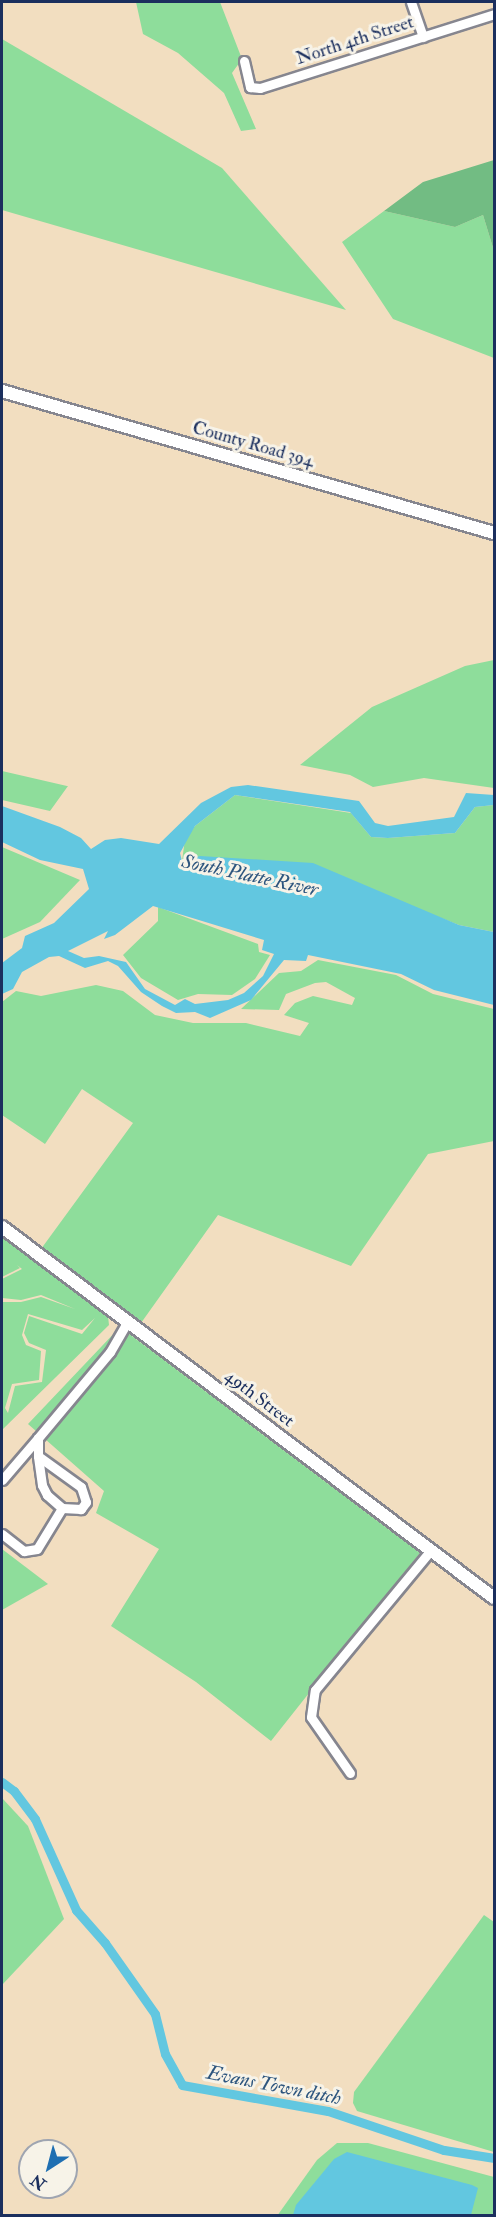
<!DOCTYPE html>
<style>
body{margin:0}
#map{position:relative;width:496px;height:2217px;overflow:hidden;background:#f2dec0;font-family:"IM FELL Double Pica",serif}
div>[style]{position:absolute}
.green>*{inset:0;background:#8edd9b}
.forest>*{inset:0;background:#72bc83}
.water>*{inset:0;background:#62c7e0}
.canal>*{height:9px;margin:-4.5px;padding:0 4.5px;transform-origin:4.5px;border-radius:4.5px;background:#62c7e0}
.roads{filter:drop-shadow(2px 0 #86868f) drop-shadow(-2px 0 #86868f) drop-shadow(0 2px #86868f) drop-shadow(0 -2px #86868f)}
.minor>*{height:9px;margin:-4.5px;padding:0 4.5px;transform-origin:4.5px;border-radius:4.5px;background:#fff}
.tertiary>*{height:12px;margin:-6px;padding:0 6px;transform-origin:6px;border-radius:6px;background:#fff}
span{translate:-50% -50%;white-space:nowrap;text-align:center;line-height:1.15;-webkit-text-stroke:6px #f7f3e8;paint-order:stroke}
.street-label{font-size:18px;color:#1b2f5e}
.water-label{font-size:20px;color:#2d557e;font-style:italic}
.frame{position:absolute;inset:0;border:3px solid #1b2f5e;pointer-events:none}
.north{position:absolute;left:18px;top:2139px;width:60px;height:60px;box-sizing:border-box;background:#f7f3e8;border:2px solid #9fa5b1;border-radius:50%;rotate:216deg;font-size:16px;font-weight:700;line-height:24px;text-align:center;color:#1b2f5e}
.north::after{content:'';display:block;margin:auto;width:21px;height:27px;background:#1f6fb2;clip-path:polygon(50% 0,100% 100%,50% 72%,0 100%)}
</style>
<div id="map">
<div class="green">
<div style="clip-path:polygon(136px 2px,220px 2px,242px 59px,232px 73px,256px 129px,241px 131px,224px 93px,178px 53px,143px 34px)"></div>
<div style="clip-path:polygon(2px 39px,222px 168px,346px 310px,2px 210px)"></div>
<div style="clip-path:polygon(384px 211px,455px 227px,483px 215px,494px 251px,494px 358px,393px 319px,342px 242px)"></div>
<div style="clip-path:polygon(494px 660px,494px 788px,424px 778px,373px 787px,350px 775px,300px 765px,372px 707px,465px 666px)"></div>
<div style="clip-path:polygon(2px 771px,67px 786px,68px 786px,50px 811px,2px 800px)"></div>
<div style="clip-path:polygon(235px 795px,351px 813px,371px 837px,388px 838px,455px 833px,475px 807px,494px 805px,494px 932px,459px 925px,349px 882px,182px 861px,185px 839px,195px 826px)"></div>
<div style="clip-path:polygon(2px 847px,80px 880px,40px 922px,2px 939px)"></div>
<div style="clip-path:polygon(158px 907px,258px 944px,259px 952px,270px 955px,255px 979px,232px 995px,198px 994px,178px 1000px,141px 978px,123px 955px,158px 921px)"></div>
<div style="clip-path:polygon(318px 960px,396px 975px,433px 994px,494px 1009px,494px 1141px,428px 1154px,351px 1266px,218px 1215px,141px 1323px,41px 1249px,133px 1123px,82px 1089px,45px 1144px,2px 1115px,2px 1002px,16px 991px,41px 996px,96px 985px,123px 991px,155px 1015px,193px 1023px,246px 1023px,300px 1036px,309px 1023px,284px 1015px,295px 1003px,313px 996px,352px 1005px,355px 998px,326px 982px,315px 983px,286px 994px,279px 1010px,241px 1009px,279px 973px,301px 971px)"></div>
<div style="clip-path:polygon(evenodd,2px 1235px,108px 1316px,109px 1325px,2px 1430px,2px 1302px,21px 1302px,41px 1297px,75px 1309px,41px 1295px,21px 1300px,2px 1298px,2px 1279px,22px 1269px,17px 1265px,20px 1268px,2px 1277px,2px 1235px,28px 1314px,82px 1330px,95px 1318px,82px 1334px,29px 1316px,24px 1333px,29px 1343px,46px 1350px,42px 1382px,15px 1386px,8px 1413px,5px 1408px,12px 1384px,39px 1380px,41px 1351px,26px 1345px,22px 1335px,28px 1314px)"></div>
<div style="clip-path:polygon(120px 1327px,420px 1553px,271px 1741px,196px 1682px,111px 1626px,159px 1549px,96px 1513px,104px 1491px,28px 1424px)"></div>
<div style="clip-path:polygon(2px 1549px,48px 1584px,2px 1610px)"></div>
<div style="clip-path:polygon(2px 1798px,28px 1826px,64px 1919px,2px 1985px)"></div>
<div style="clip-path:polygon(484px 1915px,494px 1922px,494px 2152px,357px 2111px,353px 2103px,354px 2092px)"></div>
<div style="clip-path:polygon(337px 2143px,368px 2143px,494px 2177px,494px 2215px,277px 2216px,317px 2160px)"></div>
</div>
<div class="forest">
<div style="clip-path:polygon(494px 160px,494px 251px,483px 215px,455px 227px,384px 211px,423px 182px)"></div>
</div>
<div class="water">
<div style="clip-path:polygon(evenodd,248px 785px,359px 801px,375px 823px,388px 826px,454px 817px,466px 793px,494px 795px,494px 805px,475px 807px,455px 833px,388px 838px,371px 837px,350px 812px,235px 795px,195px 826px,180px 853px,182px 861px,200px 856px,313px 863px,459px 925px,494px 932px,494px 1005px,434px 990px,401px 974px,308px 955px,306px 961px,284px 960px,251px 1000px,210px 1018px,195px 1012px,176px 1013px,162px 1006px,141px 992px,118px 966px,108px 961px,85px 968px,59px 956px,49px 957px,22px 972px,13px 989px,2px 994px,2px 963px,22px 948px,25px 936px,54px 923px,89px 889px,83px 869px,40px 860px,2px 842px,2px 806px,60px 827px,81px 838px,91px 849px,105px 840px,121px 838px,159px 844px,201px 803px,231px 787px,248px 785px,153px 906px,264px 940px,262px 950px,274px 954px,263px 976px,244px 993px,228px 1000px,195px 1004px,185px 999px,175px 1005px,145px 989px,126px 962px,99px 956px,84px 958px,68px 951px,108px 931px,104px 939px,115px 935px,153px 906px)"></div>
<div style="clip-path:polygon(347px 2152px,472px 2185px,478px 2188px,471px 2215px,293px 2215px,296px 2205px,334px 2159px)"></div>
</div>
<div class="canal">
<div style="left:2px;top:1782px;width:15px;rotate:37deg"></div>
<div style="left:14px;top:1791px;width:35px;rotate:53deg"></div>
<div style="left:35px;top:1819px;width:100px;rotate:65.7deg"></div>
<div style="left:76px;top:1910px;width:44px;rotate:48.7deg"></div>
<div style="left:105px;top:1943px;width:87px;rotate:54.8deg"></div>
<div style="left:155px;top:2014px;width:41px;rotate:76deg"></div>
<div style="left:165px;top:2054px;width:35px;rotate:61deg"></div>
<div style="left:182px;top:2085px;width:148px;rotate:10.1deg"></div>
<div style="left:328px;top:2111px;width:122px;rotate:18.6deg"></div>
<div style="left:444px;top:2150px;width:51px;rotate:9.1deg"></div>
</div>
<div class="roads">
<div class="minor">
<div style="left:411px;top:2px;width:37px;rotate:71deg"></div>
<div style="left:244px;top:61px;width:27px;rotate:77deg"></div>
<div style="left:250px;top:87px;width:10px;rotate:6deg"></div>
<div style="left:260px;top:88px;width:245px;rotate:-17.5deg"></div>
<div style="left:38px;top:1456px;width:53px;rotate:35.8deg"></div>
<div style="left:81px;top:1487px;width:16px;rotate:72deg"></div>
<div style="left:86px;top:1502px;width:9px;rotate:126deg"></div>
<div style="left:81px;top:1509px;width:19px;rotate:-177deg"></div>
<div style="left:62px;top:1508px;width:20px;rotate:-139deg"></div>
<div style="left:47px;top:1495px;width:11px;rotate:-117deg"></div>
<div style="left:42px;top:1485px;width:29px;rotate:-98deg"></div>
<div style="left:38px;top:1456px;width:18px;rotate:-90deg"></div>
<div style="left:38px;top:1438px;width:112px;rotate:-50.1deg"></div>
<div style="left:110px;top:1352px;width:34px;rotate:-60deg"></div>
<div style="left:2px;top:1480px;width:55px;rotate:-49.4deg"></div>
<div style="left:2px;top:1534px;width:28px;rotate:38deg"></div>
<div style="left:24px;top:1551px;width:13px;rotate:-9deg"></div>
<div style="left:37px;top:1549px;width:48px;rotate:-58.6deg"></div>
<div style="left:350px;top:1773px;width:68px;rotate:-124.9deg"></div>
<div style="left:311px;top:1717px;width:27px;rotate:-82deg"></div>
<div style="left:315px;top:1690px;width:182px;rotate:-50.4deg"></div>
</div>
<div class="tertiary">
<div style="left:2px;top:391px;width:512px;rotate:16.1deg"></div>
<div style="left:2px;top:1227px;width:616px;rotate:37.02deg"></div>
</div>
</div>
<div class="street-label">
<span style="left:355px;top:41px;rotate:-18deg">North 4th Street</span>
<span style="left:253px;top:445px;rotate:16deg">County Road 394</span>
<span style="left:259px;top:1399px;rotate:37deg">49th Street</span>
</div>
<div class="water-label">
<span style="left:250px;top:875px;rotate:12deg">South Platte River</span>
<span style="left:274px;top:2085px;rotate:11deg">Evans Town ditch</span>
</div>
<div class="frame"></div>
<div class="north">N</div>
</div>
